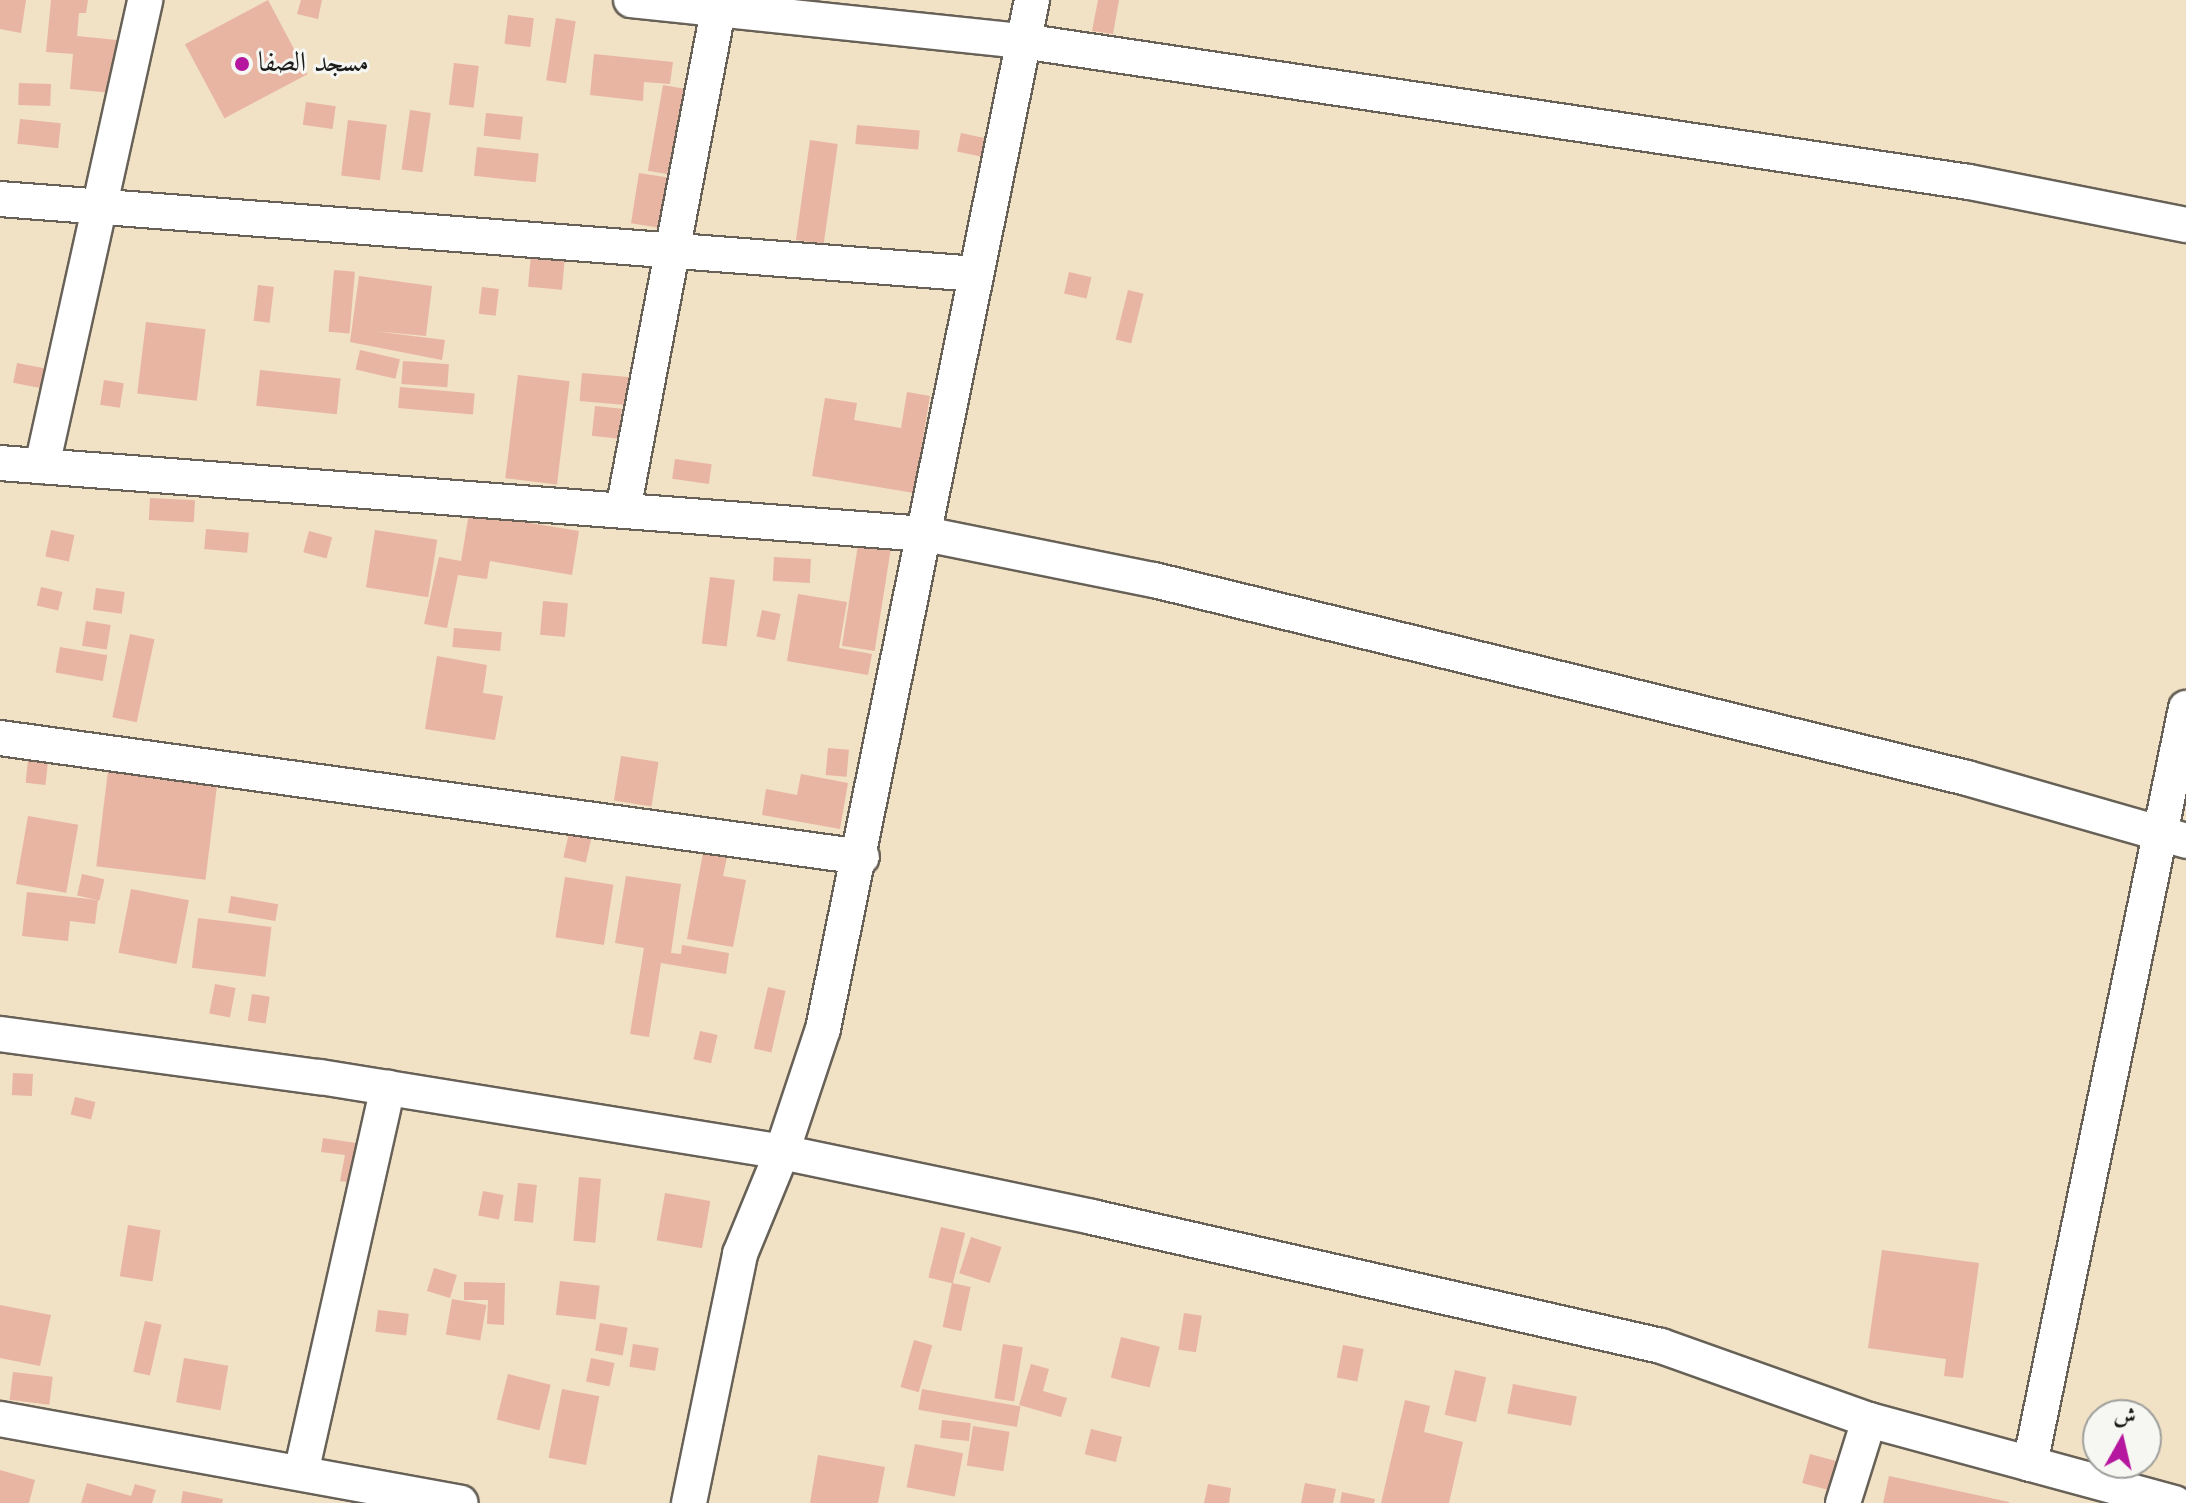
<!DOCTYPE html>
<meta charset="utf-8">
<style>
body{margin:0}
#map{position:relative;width:2186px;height:1503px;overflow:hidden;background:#f1e1c5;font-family:"Old Standard TT",Amiri,serif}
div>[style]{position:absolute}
.building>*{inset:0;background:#e8b5a2;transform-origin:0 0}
.roads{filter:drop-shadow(2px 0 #676157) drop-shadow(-2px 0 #676157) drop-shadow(0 2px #676157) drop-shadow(0 -2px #676157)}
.street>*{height:34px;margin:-17px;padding:0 17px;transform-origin:17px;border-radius:17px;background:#fff}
.dots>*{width:22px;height:22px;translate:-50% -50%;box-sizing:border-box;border:4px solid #f6f6f2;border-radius:50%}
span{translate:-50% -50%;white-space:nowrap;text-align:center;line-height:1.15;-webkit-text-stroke:6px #f6f6f2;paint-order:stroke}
.poi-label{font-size:28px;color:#1c1c1c}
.left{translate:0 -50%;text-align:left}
.north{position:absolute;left:2082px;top:1399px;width:80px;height:80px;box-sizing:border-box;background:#f6f6f2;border:2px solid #9f9f9c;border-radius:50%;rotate:8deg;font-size:22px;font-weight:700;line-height:32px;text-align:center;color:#1c1c1c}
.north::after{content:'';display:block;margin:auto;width:28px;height:36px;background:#b5179e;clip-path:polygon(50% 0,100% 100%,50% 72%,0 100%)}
</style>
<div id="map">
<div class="building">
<div style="clip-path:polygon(0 0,26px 0,21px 33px,0 29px)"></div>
<div style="clip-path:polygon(51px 0,88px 0,86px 13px,79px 13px,77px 36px,117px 40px,112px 93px,70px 89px,73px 54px,46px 52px)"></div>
<div style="left:268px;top:0;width:84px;height:94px;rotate:62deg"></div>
<div style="clip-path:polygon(301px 0,322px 0,318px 19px,297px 14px)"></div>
<div style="clip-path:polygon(1098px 0,1119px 0,1113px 34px,1092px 31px)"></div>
<div style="left:508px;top:15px;width:26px;height:29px;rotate:7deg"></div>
<div style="left:556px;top:18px;width:20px;height:63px;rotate:9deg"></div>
<div style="clip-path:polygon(594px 54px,673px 62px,670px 84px,644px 82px,643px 101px,590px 95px)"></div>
<div style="left:454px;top:63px;width:25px;height:42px;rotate:7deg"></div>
<div style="left:19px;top:83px;width:32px;height:22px;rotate:2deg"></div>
<div style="left:663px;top:85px;width:22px;height:87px;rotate:10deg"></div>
<div style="left:306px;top:102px;width:30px;height:23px;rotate:8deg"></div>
<div style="left:410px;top:110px;width:21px;height:60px;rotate:8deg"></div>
<div style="left:486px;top:113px;width:37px;height:23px;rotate:6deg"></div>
<div style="left:20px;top:119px;width:41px;height:25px;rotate:6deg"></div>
<div style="left:348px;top:120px;width:39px;height:56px;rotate:7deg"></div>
<div style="left:857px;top:125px;width:63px;height:19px;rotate:5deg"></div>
<div style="left:961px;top:133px;width:25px;height:19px;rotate:12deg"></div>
<div style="left:810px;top:140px;width:28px;height:101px;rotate:8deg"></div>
<div style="left:477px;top:147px;width:62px;height:29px;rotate:6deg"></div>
<div style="left:639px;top:173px;width:31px;height:51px;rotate:9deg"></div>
<div style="left:531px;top:254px;width:34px;height:33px;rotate:5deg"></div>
<div style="left:334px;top:270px;width:21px;height:62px;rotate:5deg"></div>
<div style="left:1069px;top:272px;width:23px;height:22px;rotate:13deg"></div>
<div style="clip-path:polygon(359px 276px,432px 286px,426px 336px,373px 331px,445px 340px,442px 360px,350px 342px)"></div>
<div style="left:258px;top:285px;width:16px;height:36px;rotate:7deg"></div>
<div style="left:482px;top:287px;width:17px;height:27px;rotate:7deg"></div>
<div style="left:1128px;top:290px;width:16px;height:51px;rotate:14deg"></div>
<div style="left:146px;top:322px;width:60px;height:72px;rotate:7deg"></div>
<div style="left:360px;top:350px;width:41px;height:20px;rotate:13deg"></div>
<div style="left:403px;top:361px;width:46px;height:23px;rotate:4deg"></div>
<div style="left:17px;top:363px;width:33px;height:20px;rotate:11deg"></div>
<div style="left:260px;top:370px;width:81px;height:36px;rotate:6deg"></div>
<div style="left:582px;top:373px;width:52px;height:28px;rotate:5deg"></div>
<div style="left:518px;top:375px;width:52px;height:104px;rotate:7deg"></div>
<div style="left:104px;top:380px;width:20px;height:25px;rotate:9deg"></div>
<div style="left:400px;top:387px;width:75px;height:21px;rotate:5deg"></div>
<div style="clip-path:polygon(907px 392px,930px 396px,914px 493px,812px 476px,825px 398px,857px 403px,854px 420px,901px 428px)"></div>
<div style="left:595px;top:406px;width:27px;height:30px;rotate:6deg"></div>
<div style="left:675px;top:459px;width:37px;height:20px;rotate:8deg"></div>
<div style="left:150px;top:498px;width:45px;height:22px;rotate:3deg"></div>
<div style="clip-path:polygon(469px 513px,579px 531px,572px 575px,490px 561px,487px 579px,458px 575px,447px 628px,424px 624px,439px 557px,461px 561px)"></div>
<div style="left:206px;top:529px;width:43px;height:20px;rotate:5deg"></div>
<div style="left:51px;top:530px;width:24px;height:27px;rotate:12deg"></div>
<div style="left:375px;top:530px;width:63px;height:58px;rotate:9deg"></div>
<div style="left:309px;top:531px;width:24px;height:22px;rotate:15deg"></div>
<div style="left:858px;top:545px;width:33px;height:102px;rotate:9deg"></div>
<div style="left:774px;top:557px;width:37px;height:24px;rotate:3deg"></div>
<div style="left:710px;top:577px;width:25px;height:67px;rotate:7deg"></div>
<div style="left:41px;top:587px;width:22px;height:19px;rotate:13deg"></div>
<div style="left:96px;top:588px;width:29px;height:22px;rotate:8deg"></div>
<div style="clip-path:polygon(798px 594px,847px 602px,839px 648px,872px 654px,868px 675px,787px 661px)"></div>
<div style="left:543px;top:601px;width:25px;height:34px;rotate:5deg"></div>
<div style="left:762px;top:610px;width:19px;height:27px;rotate:12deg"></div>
<div style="left:86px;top:621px;width:25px;height:25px;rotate:9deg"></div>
<div style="left:454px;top:628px;width:48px;height:19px;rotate:5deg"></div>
<div style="left:130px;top:634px;width:25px;height:85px;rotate:12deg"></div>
<div style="left:60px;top:647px;width:48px;height:26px;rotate:10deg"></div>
<div style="clip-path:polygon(437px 656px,487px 665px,483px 693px,503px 696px,495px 740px,425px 729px)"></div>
<div style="left:828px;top:748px;width:21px;height:27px;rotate:5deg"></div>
<div style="left:621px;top:756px;width:38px;height:45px;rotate:9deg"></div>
<div style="left:28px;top:760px;width:20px;height:23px;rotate:6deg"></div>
<div style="left:108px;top:771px;width:110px;height:96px;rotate:7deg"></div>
<div style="clip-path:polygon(801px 774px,848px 783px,840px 829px,762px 815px,766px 789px,797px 795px)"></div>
<div style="left:28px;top:816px;width:51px;height:69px;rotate:10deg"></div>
<div style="left:569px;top:833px;width:23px;height:25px;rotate:13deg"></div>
<div style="clip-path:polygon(703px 853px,727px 857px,723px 876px,746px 880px,733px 947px,687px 939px)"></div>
<div style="left:82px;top:874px;width:23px;height:22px;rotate:13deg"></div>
<div style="clip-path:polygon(626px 876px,681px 884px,671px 953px,681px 954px,682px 945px,729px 953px,726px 974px,661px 963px,649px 1037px,630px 1034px,644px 948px,615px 943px)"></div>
<div style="left:565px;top:877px;width:49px;height:61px;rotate:9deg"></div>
<div style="left:131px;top:889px;width:59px;height:65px;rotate:11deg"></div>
<div style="clip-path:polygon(27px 892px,98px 900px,95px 924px,70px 921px,68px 941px,22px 936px)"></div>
<div style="left:231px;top:896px;width:48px;height:17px;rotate:10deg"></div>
<div style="left:198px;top:918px;width:74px;height:50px;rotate:7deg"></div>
<div style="left:215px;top:984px;width:21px;height:30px;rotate:11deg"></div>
<div style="left:768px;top:987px;width:18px;height:63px;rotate:13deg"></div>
<div style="left:252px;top:994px;width:18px;height:27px;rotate:9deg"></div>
<div style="left:700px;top:1031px;width:18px;height:29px;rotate:13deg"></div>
<div style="left:13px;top:1073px;width:20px;height:22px;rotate:3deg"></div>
<div style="left:75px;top:1097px;width:21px;height:18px;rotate:14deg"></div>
<div style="clip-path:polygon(323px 1138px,375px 1146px,369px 1185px,340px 1181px,345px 1155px,321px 1152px)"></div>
<div style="left:579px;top:1177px;width:22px;height:64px;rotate:5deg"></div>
<div style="left:518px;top:1183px;width:19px;height:38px;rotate:6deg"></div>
<div style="left:483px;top:1191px;width:21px;height:25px;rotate:11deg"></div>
<div style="left:665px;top:1193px;width:46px;height:48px;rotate:10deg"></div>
<div style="left:128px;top:1225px;width:33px;height:52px;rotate:9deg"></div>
<div style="left:941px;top:1227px;width:25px;height:52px;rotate:14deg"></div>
<div style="left:971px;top:1237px;width:32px;height:38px;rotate:18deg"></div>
<div style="clip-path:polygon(1882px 1250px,1979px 1263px,1963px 1378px,1944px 1376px,1946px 1359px,1868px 1348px)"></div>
<div style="left:434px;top:1268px;width:24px;height:24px;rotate:17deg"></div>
<div style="left:560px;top:1281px;width:40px;height:34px;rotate:7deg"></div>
<div style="clip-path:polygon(464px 1282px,505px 1283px,504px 1325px,487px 1324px,488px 1300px,464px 1300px)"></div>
<div style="left:952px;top:1283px;width:19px;height:45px;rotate:12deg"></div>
<div style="left:452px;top:1299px;width:35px;height:36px;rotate:10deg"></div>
<div style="clip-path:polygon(0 1305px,51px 1315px,40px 1366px,0 1358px)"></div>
<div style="left:378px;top:1310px;width:31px;height:22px;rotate:7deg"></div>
<div style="left:1184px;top:1313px;width:18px;height:37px;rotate:9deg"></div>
<div style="left:145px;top:1321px;width:17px;height:52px;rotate:13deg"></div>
<div style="left:600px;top:1323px;width:28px;height:28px;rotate:10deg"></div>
<div style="left:1121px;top:1337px;width:40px;height:42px;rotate:14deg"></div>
<div style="left:914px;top:1340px;width:19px;height:49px;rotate:16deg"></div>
<div style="left:633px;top:1344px;width:26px;height:23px;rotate:9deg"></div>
<div style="left:1003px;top:1344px;width:20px;height:55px;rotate:9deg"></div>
<div style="left:1343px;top:1345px;width:21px;height:33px;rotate:11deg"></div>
<div style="left:184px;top:1358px;width:45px;height:45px;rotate:10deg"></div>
<div style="left:591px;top:1358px;width:24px;height:24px;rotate:12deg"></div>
<div style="clip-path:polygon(1031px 1364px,1049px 1369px,1043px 1391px,1067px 1398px,1061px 1417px,1019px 1405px)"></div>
<div style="left:1455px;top:1370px;width:32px;height:46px;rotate:13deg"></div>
<div style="left:13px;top:1372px;width:40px;height:28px;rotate:7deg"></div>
<div style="left:508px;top:1374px;width:44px;height:47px;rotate:14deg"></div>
<div style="left:1513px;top:1384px;width:65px;height:30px;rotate:11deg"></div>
<div style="left:562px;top:1389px;width:38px;height:70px;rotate:11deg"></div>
<div style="left:922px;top:1389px;width:100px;height:21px;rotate:10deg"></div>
<div style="clip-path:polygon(1405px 1400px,1430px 1406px,1424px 1432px,1463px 1442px,1449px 1503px,1381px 1503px)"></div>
<div style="left:942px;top:1420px;width:29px;height:18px;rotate:6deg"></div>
<div style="left:973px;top:1426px;width:37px;height:40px;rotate:9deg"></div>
<div style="left:1091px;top:1429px;width:32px;height:26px;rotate:14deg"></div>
<div style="left:915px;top:1444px;width:49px;height:44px;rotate:11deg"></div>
<div style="left:1810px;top:1454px;width:28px;height:30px;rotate:15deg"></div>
<div style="clip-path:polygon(818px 1455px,885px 1467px,878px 1503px,810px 1503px)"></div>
<div style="clip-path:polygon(0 1470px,35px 1480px,29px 1503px,0 1503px)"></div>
<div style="clip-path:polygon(1889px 1476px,2009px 1502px,2009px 1503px,1883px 1503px)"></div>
<div style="clip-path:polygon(87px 1483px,131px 1496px,135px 1484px,156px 1490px,152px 1503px,81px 1503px)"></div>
<div style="clip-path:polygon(1305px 1483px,1336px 1489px,1333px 1503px,1301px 1503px)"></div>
<div style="clip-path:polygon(1208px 1484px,1231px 1488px,1229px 1503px,1204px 1503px)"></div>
<div style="clip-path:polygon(183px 1491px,223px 1499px,222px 1503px,181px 1503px)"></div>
<div style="clip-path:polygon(1342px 1492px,1375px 1499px,1374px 1503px,1340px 1503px)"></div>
</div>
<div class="roads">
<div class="street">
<div style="left:631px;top:0;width:393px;rotate:6deg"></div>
<div style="left:1022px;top:41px;width:957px;rotate:8.47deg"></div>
<div style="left:1969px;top:182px;width:221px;rotate:11.2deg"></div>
<div style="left:0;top:199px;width:979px;rotate:4.39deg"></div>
<div style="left:0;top:463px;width:928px;rotate:4.39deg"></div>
<div style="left:925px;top:534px;width:234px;rotate:11.4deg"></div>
<div style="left:1154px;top:580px;width:837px;rotate:13.69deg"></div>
<div style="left:1967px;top:778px;width:228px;rotate:16deg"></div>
<div style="left:42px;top:466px;width:477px;rotate:-77.5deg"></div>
<div style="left:623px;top:510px;width:519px;rotate:-79.23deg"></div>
<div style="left:0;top:738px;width:870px;rotate:7.86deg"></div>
<div style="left:0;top:1034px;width:323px;rotate:7.7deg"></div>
<div style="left:320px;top:1077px;width:468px;rotate:9.2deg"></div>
<div style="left:782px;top:1152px;width:317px;rotate:11.8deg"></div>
<div style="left:1092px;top:1217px;width:583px;rotate:12.77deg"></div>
<div style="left:1661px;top:1346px;width:221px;rotate:19.6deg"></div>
<div style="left:1869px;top:1420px;width:317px;rotate:15.2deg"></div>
<div style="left:0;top:1419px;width:468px;rotate:10.3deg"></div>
<div style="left:2030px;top:1464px;width:772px;rotate:-78.34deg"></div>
<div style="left:301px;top:1473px;width:395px;rotate:-77.3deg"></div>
<div style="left:689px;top:1503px;width:254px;rotate:-78.4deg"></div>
<div style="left:740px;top:1254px;width:110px;rotate:-67.6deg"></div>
<div style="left:782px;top:1152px;width:130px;rotate:-71.6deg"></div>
<div style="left:823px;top:1029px;width:1050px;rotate:-78.52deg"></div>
<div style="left:1843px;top:1503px;width:87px;rotate:-72.6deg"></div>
</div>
</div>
<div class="dots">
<div style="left:242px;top:64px;background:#b5179e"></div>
</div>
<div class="poi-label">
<span class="left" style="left:258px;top:64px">مسجد الصفا</span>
</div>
<div class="north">ش</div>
</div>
